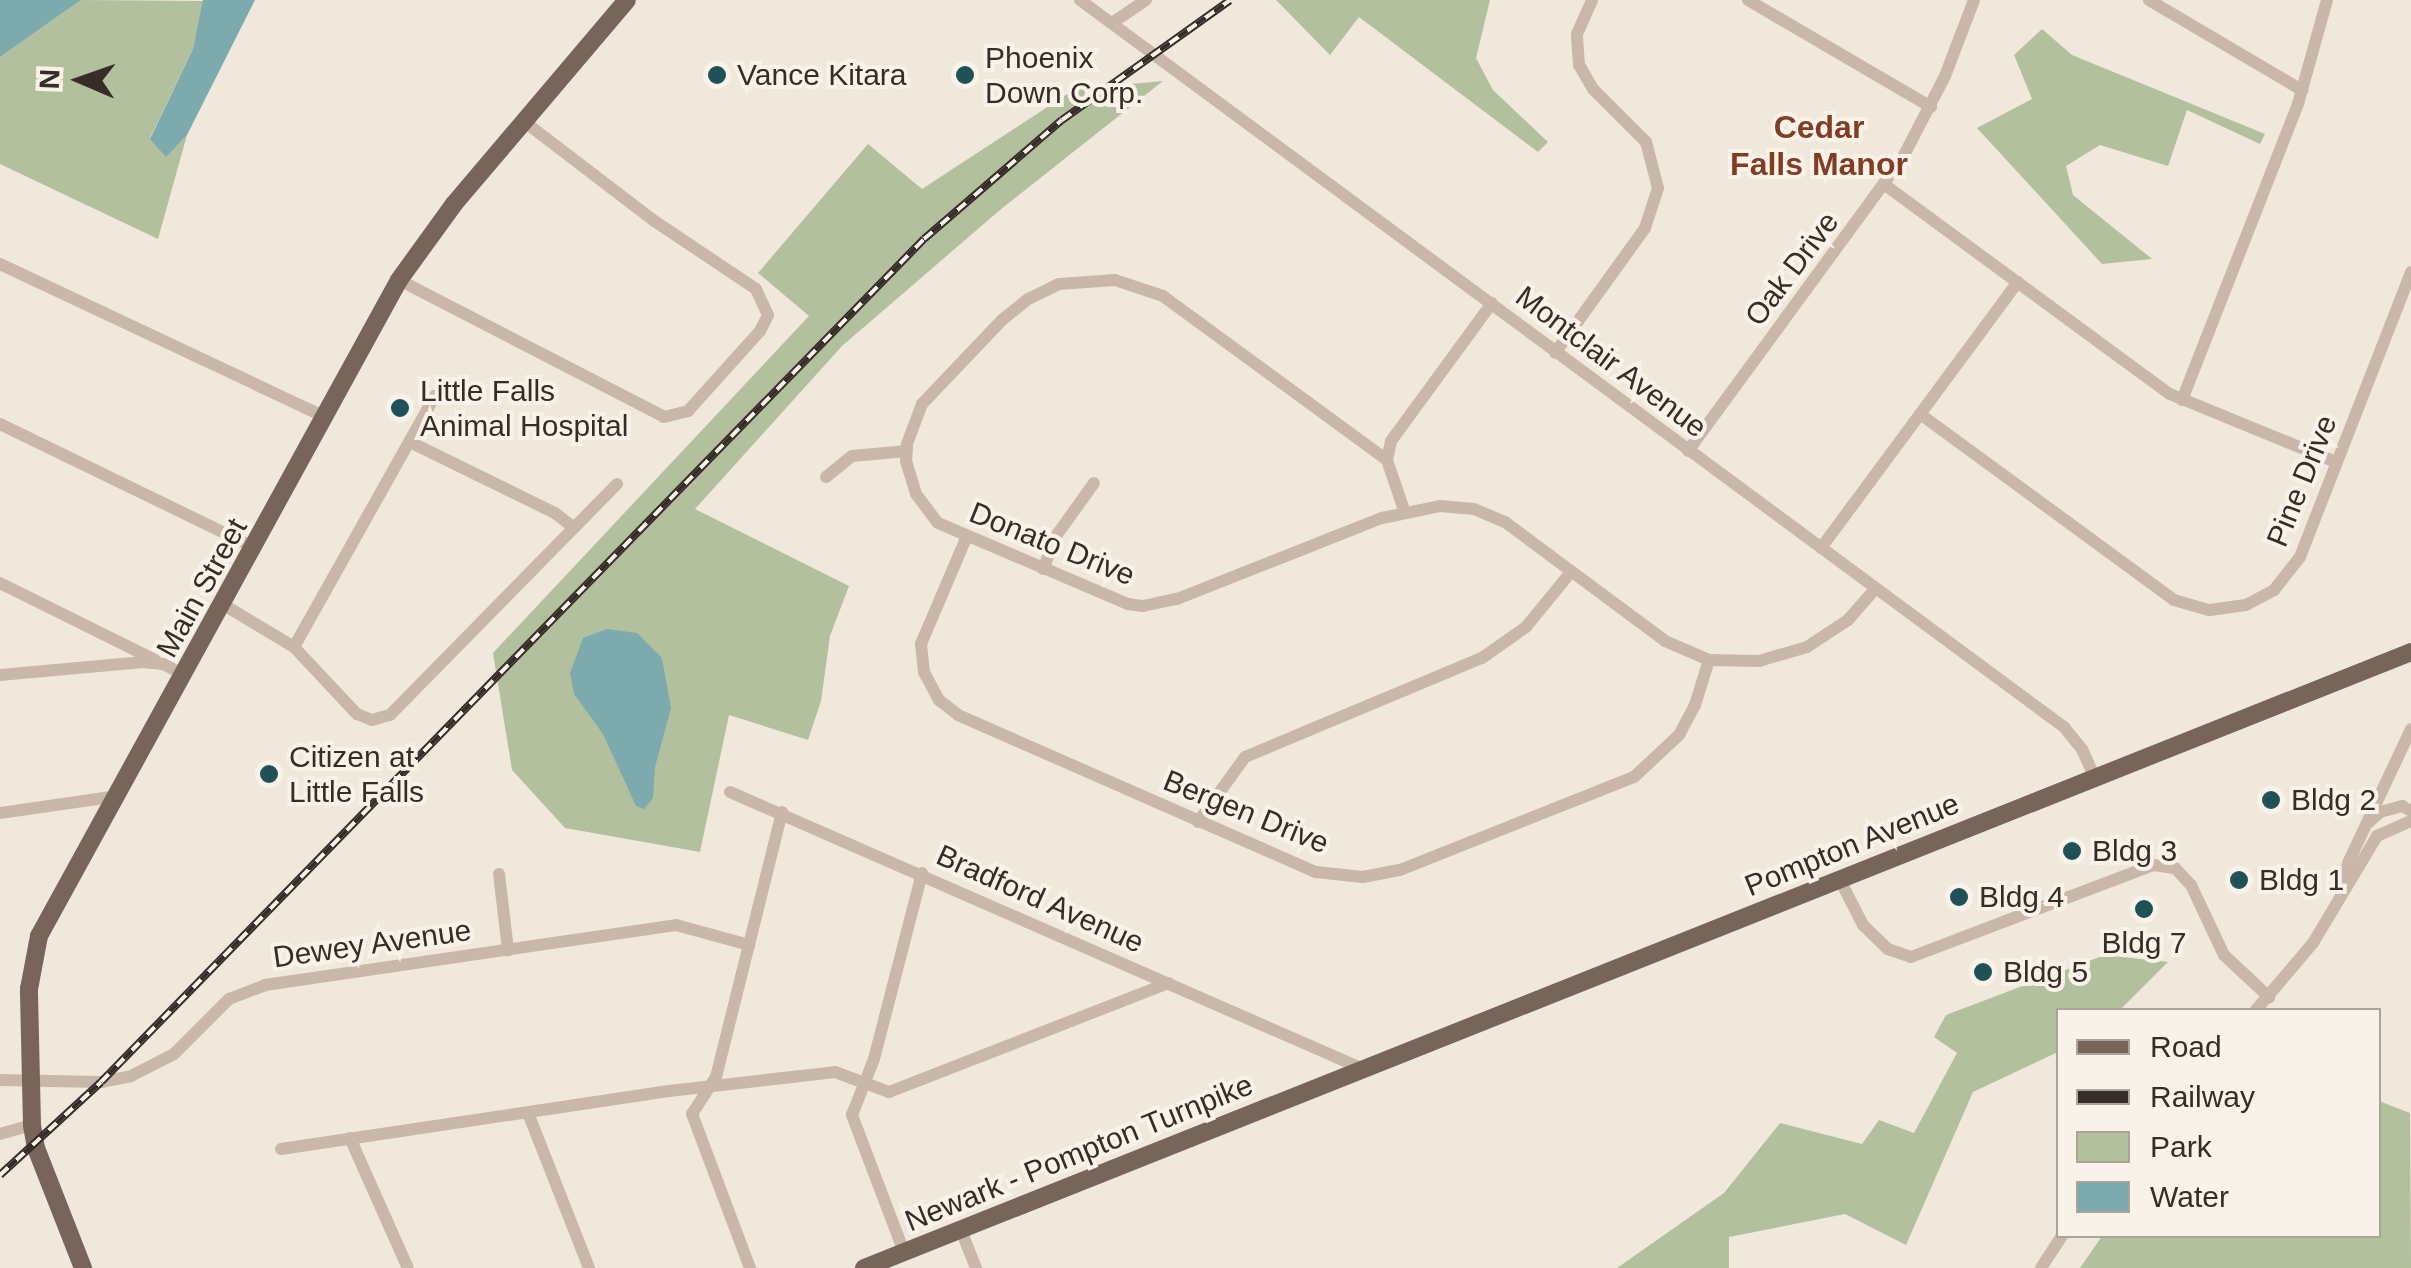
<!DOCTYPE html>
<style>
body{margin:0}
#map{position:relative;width:2411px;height:1268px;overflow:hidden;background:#f1e8dc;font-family:Arial,sans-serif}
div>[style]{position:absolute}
.green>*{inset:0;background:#b3c09d}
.water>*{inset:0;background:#7caaad}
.minor>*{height:12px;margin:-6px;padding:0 6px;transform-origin:6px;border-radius:6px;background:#c9b8a9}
.major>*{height:18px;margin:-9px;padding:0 9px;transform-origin:9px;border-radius:9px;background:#78655a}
.rail>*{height:8px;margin-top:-4px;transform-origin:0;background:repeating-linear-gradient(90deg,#f9f2e9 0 11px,#362d28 0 22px);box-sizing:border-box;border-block:2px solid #362d28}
.dots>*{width:28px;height:28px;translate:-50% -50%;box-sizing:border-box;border:5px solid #f9f2e9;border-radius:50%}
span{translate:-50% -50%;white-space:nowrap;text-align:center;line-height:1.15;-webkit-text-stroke:8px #f9f2e9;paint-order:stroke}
.poi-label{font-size:30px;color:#362d28}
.left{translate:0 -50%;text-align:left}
.street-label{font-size:30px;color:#362d28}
.neighbourhood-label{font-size:32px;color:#823e24;font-weight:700}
.legend{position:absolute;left:2056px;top:1008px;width:325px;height:230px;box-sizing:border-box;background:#f9f2e9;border:2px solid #aba39c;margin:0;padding:12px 18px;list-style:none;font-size:30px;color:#362d28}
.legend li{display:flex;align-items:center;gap:20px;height:50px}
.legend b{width:50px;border:2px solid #aba39c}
.north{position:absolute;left:30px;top:30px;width:100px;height:100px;-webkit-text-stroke:8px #f9f2e9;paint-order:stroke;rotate:272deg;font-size:28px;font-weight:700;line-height:40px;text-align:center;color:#362d28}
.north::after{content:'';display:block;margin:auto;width:35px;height:45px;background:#362d28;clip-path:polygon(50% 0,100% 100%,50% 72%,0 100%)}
</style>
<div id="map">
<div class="green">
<div style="clip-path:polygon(81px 0,204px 1px,193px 49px,150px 138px,166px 156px,187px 135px,158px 239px,0 164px,0 57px)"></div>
<div style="clip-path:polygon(1276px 0,1490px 0,1476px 58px,1493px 90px,1548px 142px,1538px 152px,1359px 17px,1330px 55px)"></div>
<div style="clip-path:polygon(2042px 29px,2072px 55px,2265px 134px,2260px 144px,2187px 110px,2168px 166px,2100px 145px,2066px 166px,2073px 195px,2152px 259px,2102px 264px,1977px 128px,2032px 99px,2014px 55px)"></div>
<div style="clip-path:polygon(1163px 81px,1000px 210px,842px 346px,695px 509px,849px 586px,830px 636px,821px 701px,808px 740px,729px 715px,700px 852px,565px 828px,512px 770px,493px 653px,809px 316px,758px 273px,868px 144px,922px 189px,1075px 89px)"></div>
<div style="clip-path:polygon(2105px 955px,2168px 962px,2120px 1010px,2058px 1010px,2058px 1052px,1973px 1092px,1906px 1245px,1845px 1214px,1729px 1237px,1729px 1268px,1617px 1268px,1724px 1193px,1780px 1123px,1862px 1144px,1879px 1120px,1914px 1133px,1957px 1053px,1934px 1037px,1946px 1015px)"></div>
<div style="clip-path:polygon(2379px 1101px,2410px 1113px,2411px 1268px,2080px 1268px,2102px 1236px,2378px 1236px)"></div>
</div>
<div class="water">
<div style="clip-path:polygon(0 0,81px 0,0 57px)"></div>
<div style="clip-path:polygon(203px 0,255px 0,187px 135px,166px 157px,150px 139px,193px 49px)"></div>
<div style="clip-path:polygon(607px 629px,637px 633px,662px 658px,671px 708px,655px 767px,653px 798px,644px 809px,636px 806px,603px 734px,574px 694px,570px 673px,583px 638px)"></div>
</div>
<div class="minor">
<div style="left:1080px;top:0;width:1223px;rotate:36.46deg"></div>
<div style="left:2064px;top:727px;width:28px;rotate:51deg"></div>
<div style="left:2082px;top:749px;width:32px;rotate:66deg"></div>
<div style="left:1748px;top:0;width:212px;rotate:30.3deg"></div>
<div style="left:2149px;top:0;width:178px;rotate:30.5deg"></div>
<div style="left:1112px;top:23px;width:41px;rotate:-34.1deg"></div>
<div style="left:1885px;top:185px;width:353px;rotate:36.3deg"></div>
<div style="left:2170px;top:394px;width:179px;rotate:22.3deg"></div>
<div style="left:0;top:264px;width:361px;rotate:25.2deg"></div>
<div style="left:399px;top:280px;width:298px;rotate:27.3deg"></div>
<div style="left:664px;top:417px;width:25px;rotate:-14deg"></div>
<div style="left:688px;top:411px;width:108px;rotate:-48deg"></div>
<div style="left:760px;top:331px;width:18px;rotate:-63deg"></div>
<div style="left:768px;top:315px;width:29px;rotate:-115deg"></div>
<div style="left:756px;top:289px;width:124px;rotate:-146.2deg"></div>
<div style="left:653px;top:220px;width:161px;rotate:-142.6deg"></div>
<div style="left:1555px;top:353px;width:154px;rotate:-54.2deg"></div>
<div style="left:1645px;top:228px;width:42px;rotate:-72deg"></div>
<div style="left:1658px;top:188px;width:48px;rotate:-104.6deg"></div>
<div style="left:1646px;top:142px;width:75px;rotate:-135deg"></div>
<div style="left:1593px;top:89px;width:28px;rotate:-120deg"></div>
<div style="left:1579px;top:65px;width:31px;rotate:-94deg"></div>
<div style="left:1577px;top:34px;width:37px;rotate:-66deg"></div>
<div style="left:2182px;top:400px;width:318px;rotate:-68.6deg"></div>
<div style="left:2298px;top:104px;width:108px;rotate:-74.4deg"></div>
<div style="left:1920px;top:414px;width:315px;rotate:36.2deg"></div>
<div style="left:2174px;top:600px;width:37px;rotate:16deg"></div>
<div style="left:2210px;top:610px;width:36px;rotate:-8deg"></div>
<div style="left:2246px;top:605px;width:32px;rotate:-28deg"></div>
<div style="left:2274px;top:590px;width:42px;rotate:-51.8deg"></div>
<div style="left:2300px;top:557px;width:306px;rotate:-68.7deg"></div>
<div style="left:0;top:424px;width:284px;rotate:25.9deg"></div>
<div style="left:410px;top:442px;width:161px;rotate:26.1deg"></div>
<div style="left:555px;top:513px;width:24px;rotate:38deg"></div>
<div style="left:1688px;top:451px;width:362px;rotate:-53.8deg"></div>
<div style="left:1902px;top:159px;width:93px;rotate:-62.6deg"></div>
<div style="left:1945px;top:76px;width:81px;rotate:-69.1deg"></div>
<div style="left:1387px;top:460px;width:19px;rotate:-78deg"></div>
<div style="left:1391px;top:441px;width:171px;rotate:-53.8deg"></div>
<div style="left:826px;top:477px;width:33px;rotate:-39deg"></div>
<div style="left:852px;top:456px;width:55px;rotate:-5.2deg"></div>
<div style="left:1404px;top:510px;width:53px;rotate:-108.8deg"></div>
<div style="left:1387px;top:460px;width:278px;rotate:-143.8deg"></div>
<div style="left:1163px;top:296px;width:51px;rotate:-161.6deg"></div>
<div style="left:1115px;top:280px;width:56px;rotate:175.9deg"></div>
<div style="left:1059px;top:284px;width:34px;rotate:154deg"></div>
<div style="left:1028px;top:299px;width:33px;rotate:141deg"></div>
<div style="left:1002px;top:320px;width:116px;rotate:133.6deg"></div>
<div style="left:922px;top:404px;width:43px;rotate:110.6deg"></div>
<div style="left:907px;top:444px;width:17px;rotate:93deg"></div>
<div style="left:906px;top:461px;width:34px;rotate:73deg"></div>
<div style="left:916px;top:494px;width:36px;rotate:53deg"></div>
<div style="left:938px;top:523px;width:207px;rotate:23.1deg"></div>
<div style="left:1128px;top:604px;width:15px;rotate:8deg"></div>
<div style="left:1143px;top:606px;width:35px;rotate:-12deg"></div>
<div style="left:1177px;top:599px;width:220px;rotate:-21.6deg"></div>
<div style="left:1382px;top:518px;width:59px;rotate:-11.7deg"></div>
<div style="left:1440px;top:506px;width:34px;rotate:5deg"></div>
<div style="left:1474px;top:509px;width:34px;rotate:23deg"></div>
<div style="left:1505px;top:522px;width:199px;rotate:36.6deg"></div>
<div style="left:1665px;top:641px;width:48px;rotate:23.4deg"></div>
<div style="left:1709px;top:660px;width:50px;rotate:1.1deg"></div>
<div style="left:1759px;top:661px;width:50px;rotate:-16.3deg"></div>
<div style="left:1807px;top:647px;width:49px;rotate:-33.4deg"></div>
<div style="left:1848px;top:620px;width:41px;rotate:-48.9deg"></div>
<div style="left:967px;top:536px;width:117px;rotate:113.1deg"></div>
<div style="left:921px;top:644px;width:28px;rotate:84deg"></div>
<div style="left:924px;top:672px;width:32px;rotate:62deg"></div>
<div style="left:939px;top:700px;width:24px;rotate:38deg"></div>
<div style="left:958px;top:715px;width:391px;rotate:23.7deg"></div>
<div style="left:1316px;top:872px;width:47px;rotate:6.1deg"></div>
<div style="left:1363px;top:877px;width:38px;rotate:-11deg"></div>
<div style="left:1400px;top:870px;width:252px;rotate:-21.7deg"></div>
<div style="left:1634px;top:777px;width:62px;rotate:-43deg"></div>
<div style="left:1679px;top:735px;width:34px;rotate:-62deg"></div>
<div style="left:1695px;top:705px;width:47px;rotate:-72.7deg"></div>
<div style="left:1821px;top:548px;width:331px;rotate:-53.5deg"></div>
<div style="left:1043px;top:569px;width:35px;rotate:-68deg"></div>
<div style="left:1056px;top:536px;width:65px;rotate:-54.4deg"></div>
<div style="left:0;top:583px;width:173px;rotate:26.4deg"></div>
<div style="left:224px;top:605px;width:82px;rotate:31deg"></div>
<div style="left:294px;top:647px;width:92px;rotate:46.8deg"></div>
<div style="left:357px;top:714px;width:16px;rotate:22deg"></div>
<div style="left:372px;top:720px;width:19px;rotate:-16deg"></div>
<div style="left:390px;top:715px;width:324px;rotate:-45.5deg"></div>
<div style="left:294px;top:647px;width:288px;rotate:-60.7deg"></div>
<div style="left:0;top:675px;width:144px;rotate:-5.2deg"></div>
<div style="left:143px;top:662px;width:20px;rotate:6deg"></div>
<div style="left:163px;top:664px;width:25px;rotate:27deg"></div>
<div style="left:730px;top:792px;width:691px;rotate:23.63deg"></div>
<div style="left:0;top:813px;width:119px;rotate:-8.2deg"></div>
<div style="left:1198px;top:822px;width:80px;rotate:-54.1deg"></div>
<div style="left:1245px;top:757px;width:257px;rotate:-22.7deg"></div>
<div style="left:1482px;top:658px;width:54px;rotate:-35.2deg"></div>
<div style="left:1526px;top:627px;width:71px;rotate:-50.7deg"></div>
<div style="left:2369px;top:822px;width:15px;rotate:-42deg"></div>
<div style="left:2380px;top:812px;width:23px;rotate:-15deg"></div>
<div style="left:2402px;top:806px;width:10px;rotate:29deg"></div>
<div style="left:499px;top:874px;width:77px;rotate:83.2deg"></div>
<div style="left:1840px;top:880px;width:51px;rotate:62.9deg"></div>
<div style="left:1863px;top:925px;width:35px;rotate:44deg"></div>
<div style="left:1888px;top:949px;width:24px;rotate:19deg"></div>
<div style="left:1911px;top:957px;width:259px;rotate:-20.8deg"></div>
<div style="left:2153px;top:865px;width:22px;rotate:8deg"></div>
<div style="left:2175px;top:868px;width:23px;rotate:47deg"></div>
<div style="left:2191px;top:885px;width:77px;rotate:64.8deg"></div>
<div style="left:2224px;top:955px;width:62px;rotate:43deg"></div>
<div style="left:2341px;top:892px;width:30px;rotate:-76deg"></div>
<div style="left:2348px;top:863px;width:148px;rotate:-64.8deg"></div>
<div style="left:2256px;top:1010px;width:88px;rotate:-49.6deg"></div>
<div style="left:2313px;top:943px;width:125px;rotate:-59.1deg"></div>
<div style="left:2377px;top:836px;width:37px;rotate:-24deg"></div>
<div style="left:0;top:1080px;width:101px;rotate:1.1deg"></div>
<div style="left:101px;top:1082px;width:31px;rotate:-11deg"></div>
<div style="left:131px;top:1076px;width:48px;rotate:-27.1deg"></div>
<div style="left:174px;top:1054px;width:78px;rotate:-45deg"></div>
<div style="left:229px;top:999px;width:39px;rotate:-21deg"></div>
<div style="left:265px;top:985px;width:415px;rotate:-8.3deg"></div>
<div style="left:676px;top:925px;width:76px;rotate:15.3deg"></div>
<div style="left:528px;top:1113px;width:167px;rotate:68.5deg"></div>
<div style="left:0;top:1134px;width:33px;rotate:-16deg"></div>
<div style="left:350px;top:1138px;width:142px;rotate:66deg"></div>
<div style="left:281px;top:1149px;width:392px;rotate:-8.5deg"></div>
<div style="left:669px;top:1091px;width:167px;rotate:-6.5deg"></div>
<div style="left:835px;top:1072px;width:58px;rotate:20.3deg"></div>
<div style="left:889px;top:1092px;width:300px;rotate:-21.3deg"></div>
<div style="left:961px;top:1230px;width:41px;rotate:68.5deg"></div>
<div style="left:904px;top:1252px;width:147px;rotate:-110.8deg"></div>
<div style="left:852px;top:1115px;width:60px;rotate:-68.6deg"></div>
<div style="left:874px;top:1059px;width:192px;rotate:-75.5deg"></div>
<div style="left:750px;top:1268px;width:165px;rotate:-110.6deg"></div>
<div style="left:692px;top:1114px;width:44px;rotate:-57deg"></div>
<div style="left:716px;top:1077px;width:273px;rotate:-76deg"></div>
<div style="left:2041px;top:1268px;width:38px;rotate:-57deg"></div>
</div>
<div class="major">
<div style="left:83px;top:1268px;width:129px;rotate:-111.4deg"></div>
<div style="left:36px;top:1148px;width:23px;rotate:-100deg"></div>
<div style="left:32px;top:1125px;width:136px;rotate:-91.3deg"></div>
<div style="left:29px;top:989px;width:54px;rotate:-79.3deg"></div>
<div style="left:39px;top:936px;width:748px;rotate:-61.24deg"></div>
<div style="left:399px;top:280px;width:94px;rotate:-54.1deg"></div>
<div style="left:454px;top:204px;width:267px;rotate:-49.7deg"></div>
<div style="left:864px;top:1268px;width:1665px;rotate:-21.71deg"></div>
</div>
<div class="rail">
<div style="left:0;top:1175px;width:137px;rotate:-42.6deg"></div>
<div style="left:101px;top:1082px;width:1178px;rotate:-45.69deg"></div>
<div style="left:924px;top:239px;width:182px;rotate:-40.8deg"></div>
<div style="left:1062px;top:120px;width:206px;rotate:-35.5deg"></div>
</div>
<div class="dots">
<div style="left:717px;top:75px;background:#1f5156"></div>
<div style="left:965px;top:75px;background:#1f5156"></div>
<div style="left:400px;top:408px;background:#1f5156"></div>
<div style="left:269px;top:774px;background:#1f5156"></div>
<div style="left:2271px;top:800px;background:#1f5156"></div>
<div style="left:2072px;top:851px;background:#1f5156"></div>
<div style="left:2239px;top:880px;background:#1f5156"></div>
<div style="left:1959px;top:897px;background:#1f5156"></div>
<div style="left:2144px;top:909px;background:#1f5156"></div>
<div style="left:1983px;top:972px;background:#1f5156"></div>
</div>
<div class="poi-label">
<span class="left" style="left:985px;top:75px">Phoenix<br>Down Corp.</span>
<span class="left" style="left:737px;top:75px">Vance Kitara</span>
<span class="left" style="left:420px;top:408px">Little Falls<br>Animal Hospital</span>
<span class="left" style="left:289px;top:774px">Citizen at<br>Little Falls</span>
<span class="left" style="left:2291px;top:800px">Bldg 2</span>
<span class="left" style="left:2092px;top:851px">Bldg 3</span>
<span class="left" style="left:2259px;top:880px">Bldg 1</span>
<span class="left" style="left:1979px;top:897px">Bldg 4</span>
<span style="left:2144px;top:943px">Bldg 7</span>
<span class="left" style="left:2003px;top:972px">Bldg 5</span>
</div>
<div class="street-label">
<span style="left:1792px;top:269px;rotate:-53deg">Oak Drive</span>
<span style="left:1611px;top:362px;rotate:37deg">Montclair Avenue</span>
<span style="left:2302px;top:481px;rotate:-68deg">Pine Drive</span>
<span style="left:1052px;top:544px;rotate:22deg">Donato Drive</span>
<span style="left:202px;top:588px;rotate:-61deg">Main Street</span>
<span style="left:1246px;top:812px;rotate:22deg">Bergen Drive</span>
<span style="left:1852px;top:845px;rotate:-22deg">Pompton Avenue</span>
<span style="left:1040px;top:899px;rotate:24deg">Bradford Avenue</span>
<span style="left:372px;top:944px;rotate:-8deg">Dewey Avenue</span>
<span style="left:1079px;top:1153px;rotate:-22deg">Newark - Pompton Turnpike</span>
</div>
<div class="neighbourhood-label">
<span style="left:1819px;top:146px">Cedar<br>Falls Manor</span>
</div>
<ul class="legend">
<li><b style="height:12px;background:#78655a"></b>Road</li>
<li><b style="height:12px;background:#362d28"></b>Railway</li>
<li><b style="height:28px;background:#b3c09d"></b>Park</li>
<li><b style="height:28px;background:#7caaad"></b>Water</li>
</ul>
<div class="north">N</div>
</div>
